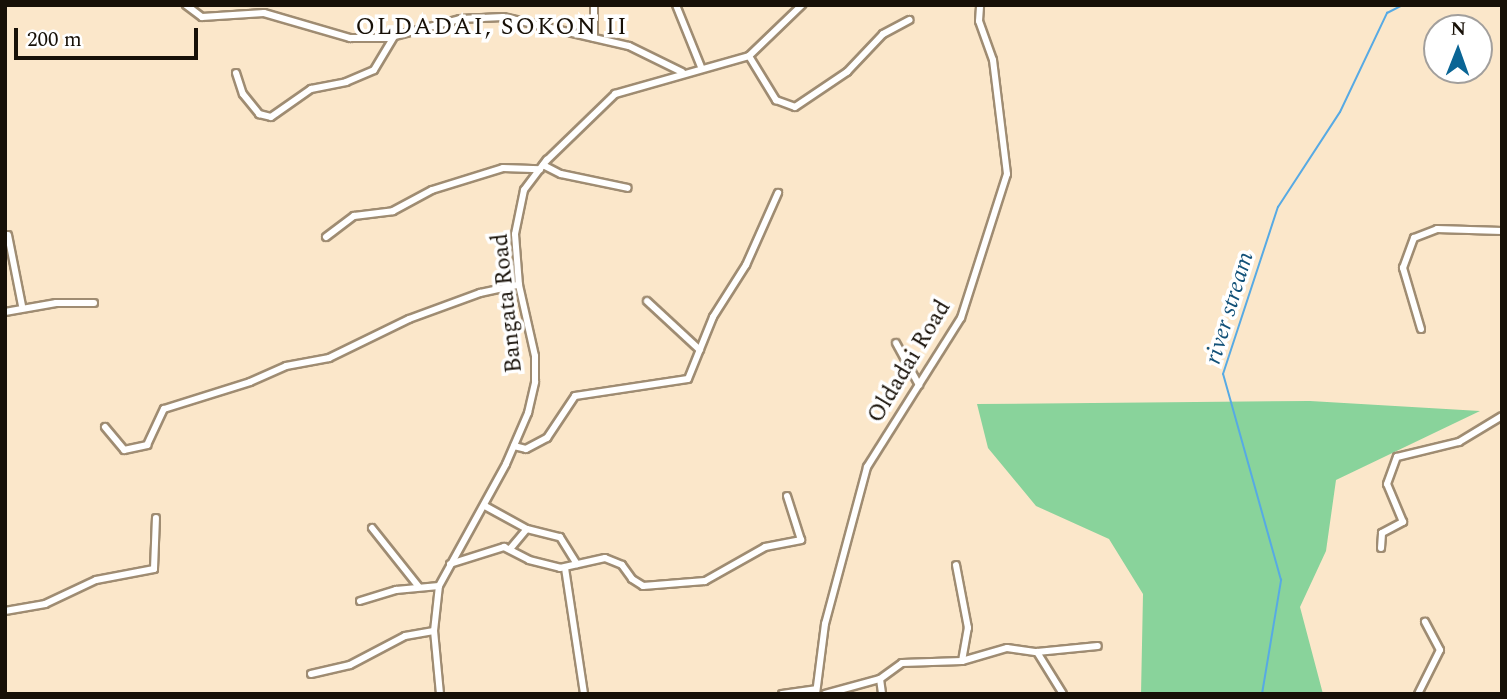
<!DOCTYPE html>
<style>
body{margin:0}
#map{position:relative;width:1507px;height:699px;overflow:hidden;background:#fbe7ca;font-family:Spectral,serif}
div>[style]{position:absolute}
.green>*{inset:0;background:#89d39b}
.stream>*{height:2px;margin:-1px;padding:0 1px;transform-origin:1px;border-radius:1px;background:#57aae4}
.roads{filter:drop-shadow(2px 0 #9f8c72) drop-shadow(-2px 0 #9f8c72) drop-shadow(0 2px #9f8c72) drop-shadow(0 -2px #9f8c72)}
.minor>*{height:6px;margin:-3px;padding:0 3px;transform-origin:3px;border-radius:3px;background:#fff}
span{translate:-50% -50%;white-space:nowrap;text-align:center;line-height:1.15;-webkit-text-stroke:7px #fff;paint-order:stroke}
.street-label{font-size:23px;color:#171007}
.neighbourhood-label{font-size:24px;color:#171007;letter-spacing:2px}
.water-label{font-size:24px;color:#125178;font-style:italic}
.frame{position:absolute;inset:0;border:7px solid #171007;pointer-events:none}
.north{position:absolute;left:1423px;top:14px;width:70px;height:70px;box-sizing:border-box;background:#fff;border:2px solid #a29f9c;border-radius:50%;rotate:1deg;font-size:19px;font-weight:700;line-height:28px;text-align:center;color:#171007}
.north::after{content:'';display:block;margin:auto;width:24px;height:32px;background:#0a6595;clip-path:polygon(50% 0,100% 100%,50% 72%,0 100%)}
.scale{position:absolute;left:14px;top:28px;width:184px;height:32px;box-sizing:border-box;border:4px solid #171007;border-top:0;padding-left:9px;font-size:21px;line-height:24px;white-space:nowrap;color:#171007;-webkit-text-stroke:5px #fff;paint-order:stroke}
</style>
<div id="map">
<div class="green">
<div style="clip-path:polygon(1310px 401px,1480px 411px,1336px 480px,1326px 551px,1300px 607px,1323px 694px,1141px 694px,1143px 594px,1109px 539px,1036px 506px,988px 448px,977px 404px)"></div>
</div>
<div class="stream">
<div style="left:1262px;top:694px;width:116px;rotate:-80.5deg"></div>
<div style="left:1281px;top:580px;width:214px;rotate:-105.7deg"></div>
<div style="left:1223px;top:374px;width:176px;rotate:-71.8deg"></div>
<div style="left:1278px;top:207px;width:113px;rotate:-56.9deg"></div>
<div style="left:1340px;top:112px;width:110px;rotate:-64.6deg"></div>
<div style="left:1387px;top:13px;width:18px;rotate:-27deg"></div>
</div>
<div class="roads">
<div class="minor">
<div style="left:186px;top:5px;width:20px;rotate:37deg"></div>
<div style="left:202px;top:17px;width:62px;rotate:-3.7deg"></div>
<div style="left:264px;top:13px;width:90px;rotate:16.2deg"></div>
<div style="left:350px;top:38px;width:37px"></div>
<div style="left:387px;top:38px;width:75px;rotate:-14.6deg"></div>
<div style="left:460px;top:19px;width:43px;rotate:-2.7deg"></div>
<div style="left:503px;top:17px;width:129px;rotate:13deg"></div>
<div style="left:629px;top:46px;width:59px;rotate:26.1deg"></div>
<div style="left:594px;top:5px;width:33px;rotate:90deg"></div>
<div style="left:676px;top:5px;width:67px;rotate:68deg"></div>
<div style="left:749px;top:56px;width:52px;rotate:58.5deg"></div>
<div style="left:776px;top:100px;width:20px;rotate:20deg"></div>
<div style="left:795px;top:107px;width:63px;rotate:-33.9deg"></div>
<div style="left:847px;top:72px;width:52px;rotate:-46.5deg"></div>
<div style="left:883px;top:34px;width:30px;rotate:-28deg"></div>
<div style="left:236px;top:73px;width:22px;rotate:72deg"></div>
<div style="left:243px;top:94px;width:26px;rotate:51deg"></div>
<div style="left:259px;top:114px;width:12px;rotate:14deg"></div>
<div style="left:271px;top:117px;width:49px;rotate:-35deg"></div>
<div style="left:311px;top:89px;width:36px;rotate:-11deg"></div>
<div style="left:346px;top:82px;width:30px;rotate:-23deg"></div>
<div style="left:374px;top:70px;width:39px;rotate:-59deg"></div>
<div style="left:543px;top:165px;width:20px;rotate:27deg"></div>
<div style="left:561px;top:174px;width:68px;rotate:11.8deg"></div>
<div style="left:8px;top:235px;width:72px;rotate:78.8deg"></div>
<div style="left:326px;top:237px;width:35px;rotate:-37deg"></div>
<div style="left:354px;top:216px;width:39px;rotate:-7deg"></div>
<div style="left:393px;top:211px;width:44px;rotate:-28.3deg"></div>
<div style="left:432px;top:190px;width:74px;rotate:-17.2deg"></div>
<div style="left:503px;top:168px;width:37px;rotate:2deg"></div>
<div style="left:647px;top:301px;width:72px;rotate:42.8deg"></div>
<div style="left:5px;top:312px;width:52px;rotate:-10deg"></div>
<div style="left:56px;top:303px;width:38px"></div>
<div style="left:1421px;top:329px;width:64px;rotate:-106.4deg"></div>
<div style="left:1403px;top:268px;width:32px;rotate:-70deg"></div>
<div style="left:1414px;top:238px;width:25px;rotate:-21deg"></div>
<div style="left:1437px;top:229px;width:65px;rotate:1.8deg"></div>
<div style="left:896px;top:343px;width:48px;rotate:61.3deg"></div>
<div style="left:105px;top:427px;width:30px;rotate:50deg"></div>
<div style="left:124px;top:450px;width:24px;rotate:-12deg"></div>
<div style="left:147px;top:445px;width:40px;rotate:-65deg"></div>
<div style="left:164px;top:409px;width:90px;rotate:-17.4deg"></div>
<div style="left:250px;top:382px;width:39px;rotate:-24deg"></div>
<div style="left:286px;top:366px;width:44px;rotate:-10.5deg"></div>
<div style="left:329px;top:358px;width:89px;rotate:-26deg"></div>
<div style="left:409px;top:319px;width:76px;rotate:-20.1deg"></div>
<div style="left:480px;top:293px;width:40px;rotate:-12deg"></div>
<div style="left:514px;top:446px;width:12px;rotate:14deg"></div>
<div style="left:526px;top:449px;width:24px;rotate:-28deg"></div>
<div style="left:547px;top:438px;width:50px;rotate:-56.3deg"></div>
<div style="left:575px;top:396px;width:114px;rotate:-8.6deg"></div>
<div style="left:688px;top:379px;width:67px;rotate:-68deg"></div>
<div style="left:713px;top:317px;width:62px;rotate:-57.6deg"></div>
<div style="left:746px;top:265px;width:79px;rotate:-66deg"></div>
<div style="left:485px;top:506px;width:48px;rotate:28.7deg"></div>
<div style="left:527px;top:529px;width:34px;rotate:14deg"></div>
<div style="left:560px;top:537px;width:32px;rotate:58deg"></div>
<div style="left:372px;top:528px;width:75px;rotate:51.5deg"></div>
<div style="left:1381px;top:548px;width:15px;rotate:-86deg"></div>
<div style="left:1382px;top:533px;width:24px;rotate:-28deg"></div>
<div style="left:1403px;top:522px;width:41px;rotate:-112.8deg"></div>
<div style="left:1387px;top:484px;width:29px;rotate:-70deg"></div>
<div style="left:1397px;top:457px;width:64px;rotate:-13.6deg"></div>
<div style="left:1459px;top:442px;width:50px;rotate:-31.2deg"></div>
<div style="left:510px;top:549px;width:26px;rotate:-50deg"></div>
<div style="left:450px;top:564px;width:57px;rotate:-17.5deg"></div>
<div style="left:504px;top:547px;width:28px;rotate:27deg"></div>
<div style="left:529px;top:560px;width:32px;rotate:14deg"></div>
<div style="left:560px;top:568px;width:46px;rotate:-12.5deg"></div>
<div style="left:605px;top:558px;width:18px;rotate:22deg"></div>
<div style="left:622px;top:565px;width:17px;rotate:54deg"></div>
<div style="left:632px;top:579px;width:13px;rotate:32deg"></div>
<div style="left:643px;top:586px;width:62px;rotate:-4.6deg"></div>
<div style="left:705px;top:581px;width:69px;rotate:-29.5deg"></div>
<div style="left:765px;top:547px;width:37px;rotate:-11deg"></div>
<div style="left:801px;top:540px;width:46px;rotate:-107.7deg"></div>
<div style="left:565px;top:568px;width:127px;rotate:81.4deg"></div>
<div style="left:360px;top:601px;width:38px;rotate:-17deg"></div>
<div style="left:396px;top:590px;width:43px;rotate:-5.3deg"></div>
<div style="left:5px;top:611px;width:41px;rotate:-9.9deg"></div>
<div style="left:45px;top:604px;width:56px;rotate:-25.2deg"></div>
<div style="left:96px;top:580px;width:59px;rotate:-10.7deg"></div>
<div style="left:154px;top:569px;width:51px;rotate:-87.8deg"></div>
<div style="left:1037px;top:652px;width:49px;rotate:58.2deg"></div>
<div style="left:962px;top:661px;width:47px;rotate:-16.1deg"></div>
<div style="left:1007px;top:648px;width:30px;rotate:8deg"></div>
<div style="left:1037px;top:652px;width:61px;rotate:-5.6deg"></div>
<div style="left:311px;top:674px;width:40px;rotate:-13deg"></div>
<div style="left:350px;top:665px;width:62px;rotate:-27.8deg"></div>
<div style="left:405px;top:636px;width:29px;rotate:-10deg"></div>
<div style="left:880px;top:679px;width:15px;rotate:82deg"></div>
<div style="left:440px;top:694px;width:63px;rotate:-95.4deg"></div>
<div style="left:434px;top:631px;width:45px;rotate:-83.7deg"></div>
<div style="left:439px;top:586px;width:139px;rotate:-61.2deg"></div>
<div style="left:506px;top:464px;width:56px;rotate:-66.7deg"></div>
<div style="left:528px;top:413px;width:32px;rotate:-77deg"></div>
<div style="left:535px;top:382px;width:26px;rotate:-90deg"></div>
<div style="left:535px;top:356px;width:73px;rotate:-102.7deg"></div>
<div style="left:519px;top:285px;width:51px;rotate:-94.5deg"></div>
<div style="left:515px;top:234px;width:45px;rotate:-78.4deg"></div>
<div style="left:524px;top:190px;width:38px;rotate:-53deg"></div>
<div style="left:547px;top:160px;width:95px;rotate:-44.1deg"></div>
<div style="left:615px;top:94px;width:139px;rotate:-15.8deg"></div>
<div style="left:749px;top:56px;width:74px;rotate:-43.9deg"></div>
<div style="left:782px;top:694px;width:34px;rotate:-8deg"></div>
<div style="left:816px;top:694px;width:71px;rotate:-82.7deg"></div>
<div style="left:825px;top:624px;width:163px;rotate:-75deg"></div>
<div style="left:867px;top:467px;width:176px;rotate:-57.8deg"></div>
<div style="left:961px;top:318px;width:151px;rotate:-72.3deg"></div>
<div style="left:1007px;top:174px;width:115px;rotate:-97deg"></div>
<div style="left:993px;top:60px;width:41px;rotate:-109.7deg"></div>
<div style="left:979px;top:21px;width:16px;rotate:-86deg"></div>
<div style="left:825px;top:694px;width:57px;rotate:-15.3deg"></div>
<div style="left:880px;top:679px;width:27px;rotate:-36deg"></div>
<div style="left:902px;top:663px;width:60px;rotate:-1.9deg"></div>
<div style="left:962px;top:661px;width:34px;rotate:-80deg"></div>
<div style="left:968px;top:628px;width:64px;rotate:-100.8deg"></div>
<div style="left:1418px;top:694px;width:49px;rotate:-63.4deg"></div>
<div style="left:1440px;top:650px;width:32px;rotate:-118deg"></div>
</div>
</div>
<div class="street-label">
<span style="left:508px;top:303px;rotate:-96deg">Bangata Road</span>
<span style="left:910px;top:362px;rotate:-59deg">Oldadai Road</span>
</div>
<div class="neighbourhood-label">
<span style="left:492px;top:28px">OLDADAI, SOKON II</span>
</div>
<div class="water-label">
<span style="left:1230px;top:308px;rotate:-73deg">river stream</span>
</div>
<div class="frame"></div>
<div class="north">N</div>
<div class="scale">200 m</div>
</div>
